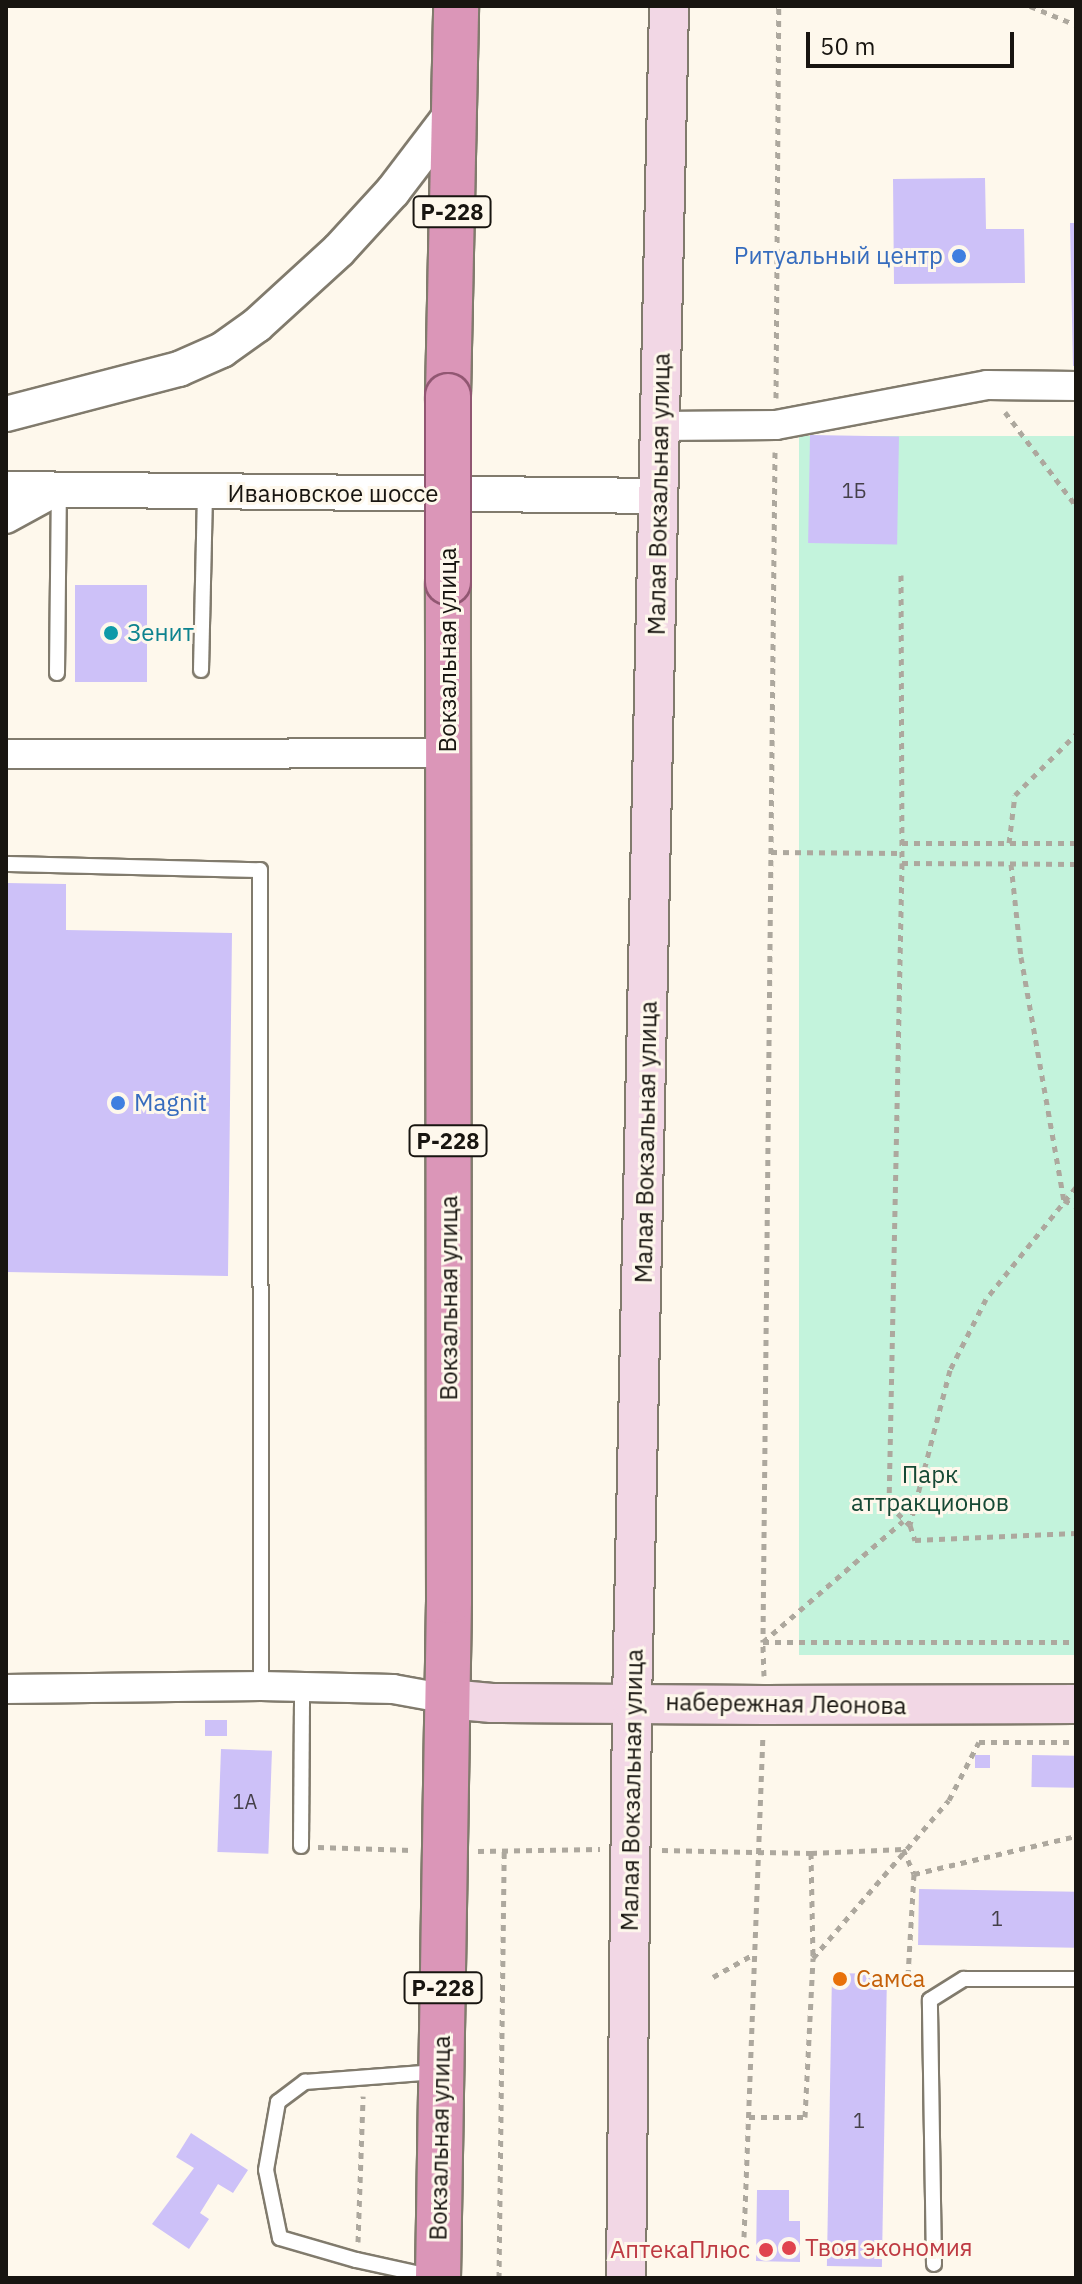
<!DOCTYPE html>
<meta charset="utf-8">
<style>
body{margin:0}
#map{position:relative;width:1082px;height:2284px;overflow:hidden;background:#fef8ec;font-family:"IBM Plex Sans",sans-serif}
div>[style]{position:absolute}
.green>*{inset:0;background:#c3f3dc;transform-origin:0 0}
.building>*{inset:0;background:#cdc1f8;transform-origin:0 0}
.path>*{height:5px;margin-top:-2.5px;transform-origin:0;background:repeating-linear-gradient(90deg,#ada89e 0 6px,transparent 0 12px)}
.roads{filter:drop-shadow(2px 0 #817b6d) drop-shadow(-2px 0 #817b6d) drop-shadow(0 2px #817b6d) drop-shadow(0 -2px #817b6d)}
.service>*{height:14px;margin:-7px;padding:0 7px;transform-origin:7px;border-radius:7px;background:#fff}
.minor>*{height:28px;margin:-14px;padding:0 14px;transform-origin:14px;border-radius:14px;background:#fff}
.tertiary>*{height:34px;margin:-17px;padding:0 17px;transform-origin:17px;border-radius:17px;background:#fff}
.secondary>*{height:38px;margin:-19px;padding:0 19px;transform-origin:19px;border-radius:19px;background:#f2d7e5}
.trunk>*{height:44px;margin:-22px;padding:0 22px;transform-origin:22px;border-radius:22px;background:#db96b8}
.bridges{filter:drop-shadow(2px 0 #915772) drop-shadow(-2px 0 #915772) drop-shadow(0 2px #915772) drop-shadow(0 -2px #915772)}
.trunk-bridge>*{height:44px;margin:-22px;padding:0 22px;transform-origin:22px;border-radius:22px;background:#db96b8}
.dots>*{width:22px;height:22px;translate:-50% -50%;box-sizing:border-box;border:4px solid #fef8ec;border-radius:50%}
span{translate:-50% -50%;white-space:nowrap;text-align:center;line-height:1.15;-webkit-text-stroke:6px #fef8ec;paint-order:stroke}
.number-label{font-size:20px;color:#45404a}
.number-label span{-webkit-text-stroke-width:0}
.shield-label span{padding:2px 6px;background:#fef8ec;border:2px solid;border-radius:6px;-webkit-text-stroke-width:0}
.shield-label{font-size:22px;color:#181510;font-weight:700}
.shop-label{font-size:24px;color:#366cbe}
.right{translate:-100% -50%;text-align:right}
.left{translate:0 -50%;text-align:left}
.street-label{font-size:24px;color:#181510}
.culture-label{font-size:24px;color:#0d838f}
.park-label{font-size:24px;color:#164935}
.food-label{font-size:24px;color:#c56008}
.health-label{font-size:24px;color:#be3a42}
.frame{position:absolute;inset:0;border:8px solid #181510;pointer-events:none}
.scale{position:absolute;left:806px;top:32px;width:208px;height:36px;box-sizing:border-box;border:4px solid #181510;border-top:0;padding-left:10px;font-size:24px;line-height:28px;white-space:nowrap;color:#181510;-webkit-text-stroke:6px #fef8ec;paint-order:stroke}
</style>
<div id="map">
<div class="green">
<div style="left:799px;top:436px;width:277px;height:1219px"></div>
</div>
<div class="building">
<div style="clip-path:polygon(985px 178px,986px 229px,1024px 229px,1025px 283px,894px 284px,893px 179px)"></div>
<div style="clip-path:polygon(1070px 223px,1076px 223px,1076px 366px,1073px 366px)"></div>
<div style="left:810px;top:435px;width:89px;height:108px;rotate:1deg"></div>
<div style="left:75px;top:585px;width:72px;height:97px"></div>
<div style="clip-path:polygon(6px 883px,66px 884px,66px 930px,232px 933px,228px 1276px,6px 1272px)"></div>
<div style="left:205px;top:1720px;width:22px;height:16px"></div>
<div style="left:221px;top:1749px;width:51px;height:103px;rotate:2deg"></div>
<div style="left:975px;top:1755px;width:15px;height:13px"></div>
<div style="left:1032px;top:1755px;width:43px;height:32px;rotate:1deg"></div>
<div style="left:919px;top:1889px;width:157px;height:56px;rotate:1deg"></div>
<div style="left:832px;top:1973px;width:55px;height:293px;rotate:1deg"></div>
<div style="clip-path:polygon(191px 2133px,248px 2170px,233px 2193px,218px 2184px,200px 2213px,209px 2219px,189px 2249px,152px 2224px,194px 2168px,176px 2157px)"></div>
<div style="clip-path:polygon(757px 2190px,789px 2190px,789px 2221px,800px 2221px,800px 2262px,756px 2261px)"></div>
</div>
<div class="path">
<div style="left:1030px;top:6px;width:50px;rotate:22.4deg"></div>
<div style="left:776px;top:398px;width:392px;rotate:-89.6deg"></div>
<div style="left:1005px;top:412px;width:118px;rotate:52.9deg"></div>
<div style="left:775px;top:452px;width:1190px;rotate:90.58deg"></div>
<div style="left:763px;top:1642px;width:313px"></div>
<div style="left:901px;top:575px;width:288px;rotate:89.8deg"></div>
<div style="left:902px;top:863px;width:642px;rotate:91.16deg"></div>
<div style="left:889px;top:1505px;width:29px;rotate:44deg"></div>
<div style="left:902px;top:843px;width:174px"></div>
<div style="left:1009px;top:843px;width:48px;rotate:-82.9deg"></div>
<div style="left:1015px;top:795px;width:86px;rotate:-45deg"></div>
<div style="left:771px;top:852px;width:131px;rotate:0.4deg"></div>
<div style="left:902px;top:863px;width:174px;rotate:0.3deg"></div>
<div style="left:1011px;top:864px;width:94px;rotate:83.9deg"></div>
<div style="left:1021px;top:957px;width:247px;rotate:80deg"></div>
<div style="left:1064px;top:1200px;width:13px;rotate:27deg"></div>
<div style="left:1076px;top:1187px;width:144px;rotate:128.8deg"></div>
<div style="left:986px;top:1299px;width:80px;rotate:116.9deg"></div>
<div style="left:950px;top:1370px;width:160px;rotate:104.5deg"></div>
<div style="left:910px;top:1525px;width:16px;rotate:72deg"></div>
<div style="left:915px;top:1540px;width:161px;rotate:-2.5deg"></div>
<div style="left:764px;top:1676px;width:34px;rotate:-92deg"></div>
<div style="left:763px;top:1642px;width:185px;rotate:-40.8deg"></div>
<div style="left:318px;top:1847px;width:94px;rotate:1.8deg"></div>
<div style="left:662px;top:1850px;width:149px;rotate:1.2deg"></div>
<div style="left:811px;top:1853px;width:92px;rotate:-2.5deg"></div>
<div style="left:903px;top:1849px;width:27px;rotate:66deg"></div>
<div style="left:914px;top:1874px;width:102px;rotate:93.4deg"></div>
<div style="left:908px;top:1976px;width:16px;rotate:47deg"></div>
<div style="left:478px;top:1851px;width:122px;rotate:-0.9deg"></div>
<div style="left:811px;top:1853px;width:104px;rotate:88.9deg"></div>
<div style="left:914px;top:1874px;width:166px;rotate:-13.2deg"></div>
<div style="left:713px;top:1977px;width:47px;rotate:-29.3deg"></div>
<div style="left:749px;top:2117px;width:56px"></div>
<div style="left:805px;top:2117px;width:159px;rotate:-87.1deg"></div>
<div style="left:813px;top:1958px;width:208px;rotate:-49.3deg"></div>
<div style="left:949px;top:1800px;width:65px;rotate:-62.7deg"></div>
<div style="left:979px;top:1742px;width:97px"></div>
<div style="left:744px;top:2237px;width:503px;rotate:-87.84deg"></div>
<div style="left:358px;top:2242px;width:146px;rotate:-88deg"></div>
<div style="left:499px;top:2278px;width:428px;rotate:-89.3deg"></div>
</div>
<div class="roads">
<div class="service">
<div style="left:201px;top:670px;width:177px;rotate:-88.7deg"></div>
<div style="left:57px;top:673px;width:183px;rotate:-89.4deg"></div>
<div style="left:6px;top:864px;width:254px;rotate:1.4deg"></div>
<div style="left:260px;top:870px;width:816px;rotate:89.93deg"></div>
<div style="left:301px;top:1846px;width:159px;rotate:-89.6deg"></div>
<div style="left:934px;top:2264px;width:264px;rotate:-90.9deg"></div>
<div style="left:930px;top:2000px;width:40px;rotate:-32deg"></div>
<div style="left:964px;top:1979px;width:112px"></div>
<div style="left:434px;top:2277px;width:80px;rotate:-167.7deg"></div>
<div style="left:356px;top:2260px;width:79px;rotate:-163.9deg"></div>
<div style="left:280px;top:2238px;width:69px;rotate:-101.6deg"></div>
<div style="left:266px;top:2170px;width:69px;rotate:-80deg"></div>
<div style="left:278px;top:2102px;width:34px;rotate:-37deg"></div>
<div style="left:305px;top:2082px;width:131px;rotate:-4.4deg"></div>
</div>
<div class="minor">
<div style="left:660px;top:426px;width:116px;rotate:-0.5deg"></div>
<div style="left:776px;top:425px;width:215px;rotate:-10.7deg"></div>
<div style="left:987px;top:385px;width:89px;rotate:0.6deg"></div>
<div style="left:6px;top:519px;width:60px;rotate:-28.7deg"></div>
<div style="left:6px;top:754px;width:442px;rotate:-0.1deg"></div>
<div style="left:6px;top:1689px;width:255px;rotate:-0.7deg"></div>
<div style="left:261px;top:1686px;width:132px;rotate:1.3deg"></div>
<div style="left:393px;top:1689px;width:56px;rotate:10.3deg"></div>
</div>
<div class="tertiary">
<div style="left:6px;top:414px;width:179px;rotate:-14.6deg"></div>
<div style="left:179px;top:369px;width:47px;rotate:-23.8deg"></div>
<div style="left:222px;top:350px;width:43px;rotate:-35.5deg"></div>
<div style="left:257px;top:325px;width:111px;rotate:-42.4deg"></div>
<div style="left:339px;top:250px;width:80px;rotate:-47.5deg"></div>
<div style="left:393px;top:191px;width:101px;rotate:-52.7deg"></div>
<div style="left:6px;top:489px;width:654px;rotate:0.61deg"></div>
</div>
<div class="secondary">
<div style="left:448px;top:1699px;width:44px;rotate:5.2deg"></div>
<div style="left:492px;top:1703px;width:272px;rotate:0.4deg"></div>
<div style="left:764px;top:1705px;width:312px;rotate:-0.2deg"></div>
<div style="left:626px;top:2278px;width:576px;rotate:-89.4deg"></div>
<div style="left:632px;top:1702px;width:1696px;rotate:-88.75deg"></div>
</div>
<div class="trunk">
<div style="left:448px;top:396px;width:390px;rotate:-88.8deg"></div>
<div style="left:438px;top:2278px;width:677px;rotate:-89.07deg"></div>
<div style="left:449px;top:1601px;width:1019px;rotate:-90.06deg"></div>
</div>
</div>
<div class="bridges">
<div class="trunk-bridge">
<div style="left:448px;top:396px;width:186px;rotate:90deg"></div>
</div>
</div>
<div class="dots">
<div style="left:959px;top:256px;background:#3f7fe0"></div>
<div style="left:111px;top:633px;background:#0f9aa8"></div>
<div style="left:118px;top:1103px;background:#3f7fe0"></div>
<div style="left:840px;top:1979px;background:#e8710a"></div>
<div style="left:789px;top:2248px;background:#e0444e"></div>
<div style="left:766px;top:2250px;background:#e0444e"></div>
</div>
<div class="number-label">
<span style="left:854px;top:490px">1Б</span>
<span style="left:245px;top:1801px">1А</span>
<span style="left:997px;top:1918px">1</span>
<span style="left:859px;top:2120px">1</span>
</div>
<div class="shield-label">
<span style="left:452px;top:212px">Р-228</span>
<span style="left:448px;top:1141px">Р-228</span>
<span style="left:443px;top:1988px">Р-228</span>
</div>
<div class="shop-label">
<span class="right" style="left:943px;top:256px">Ритуальный центр</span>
<span class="left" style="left:134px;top:1103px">Magnit</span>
</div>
<div class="street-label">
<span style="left:333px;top:494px">Ивановское шоссе</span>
<span style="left:659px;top:494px;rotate:-89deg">Малая Вокзальная улица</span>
<span style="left:448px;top:650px;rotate:-90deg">Вокзальная улица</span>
<span style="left:646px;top:1142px;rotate:-89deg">Малая Вокзальная улица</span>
<span style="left:449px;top:1298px;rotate:-90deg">Вокзальная улица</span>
<span style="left:786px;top:1704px;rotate:1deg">набережная Леонова</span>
<span style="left:632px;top:1790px;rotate:-89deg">Малая Вокзальная улица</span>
<span style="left:440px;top:2138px;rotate:-89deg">Вокзальная улица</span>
</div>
<div class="culture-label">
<span class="left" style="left:127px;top:633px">Зенит</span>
</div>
<div class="park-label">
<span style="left:930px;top:1489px">Парк<br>аттракционов</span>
</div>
<div class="food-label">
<span class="left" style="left:856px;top:1979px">Самса</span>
</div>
<div class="health-label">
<span class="left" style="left:805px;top:2248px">Твоя экономия</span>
<span class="right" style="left:750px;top:2250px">АптекаПлюс</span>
</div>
<div class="frame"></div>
<div class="scale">50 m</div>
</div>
